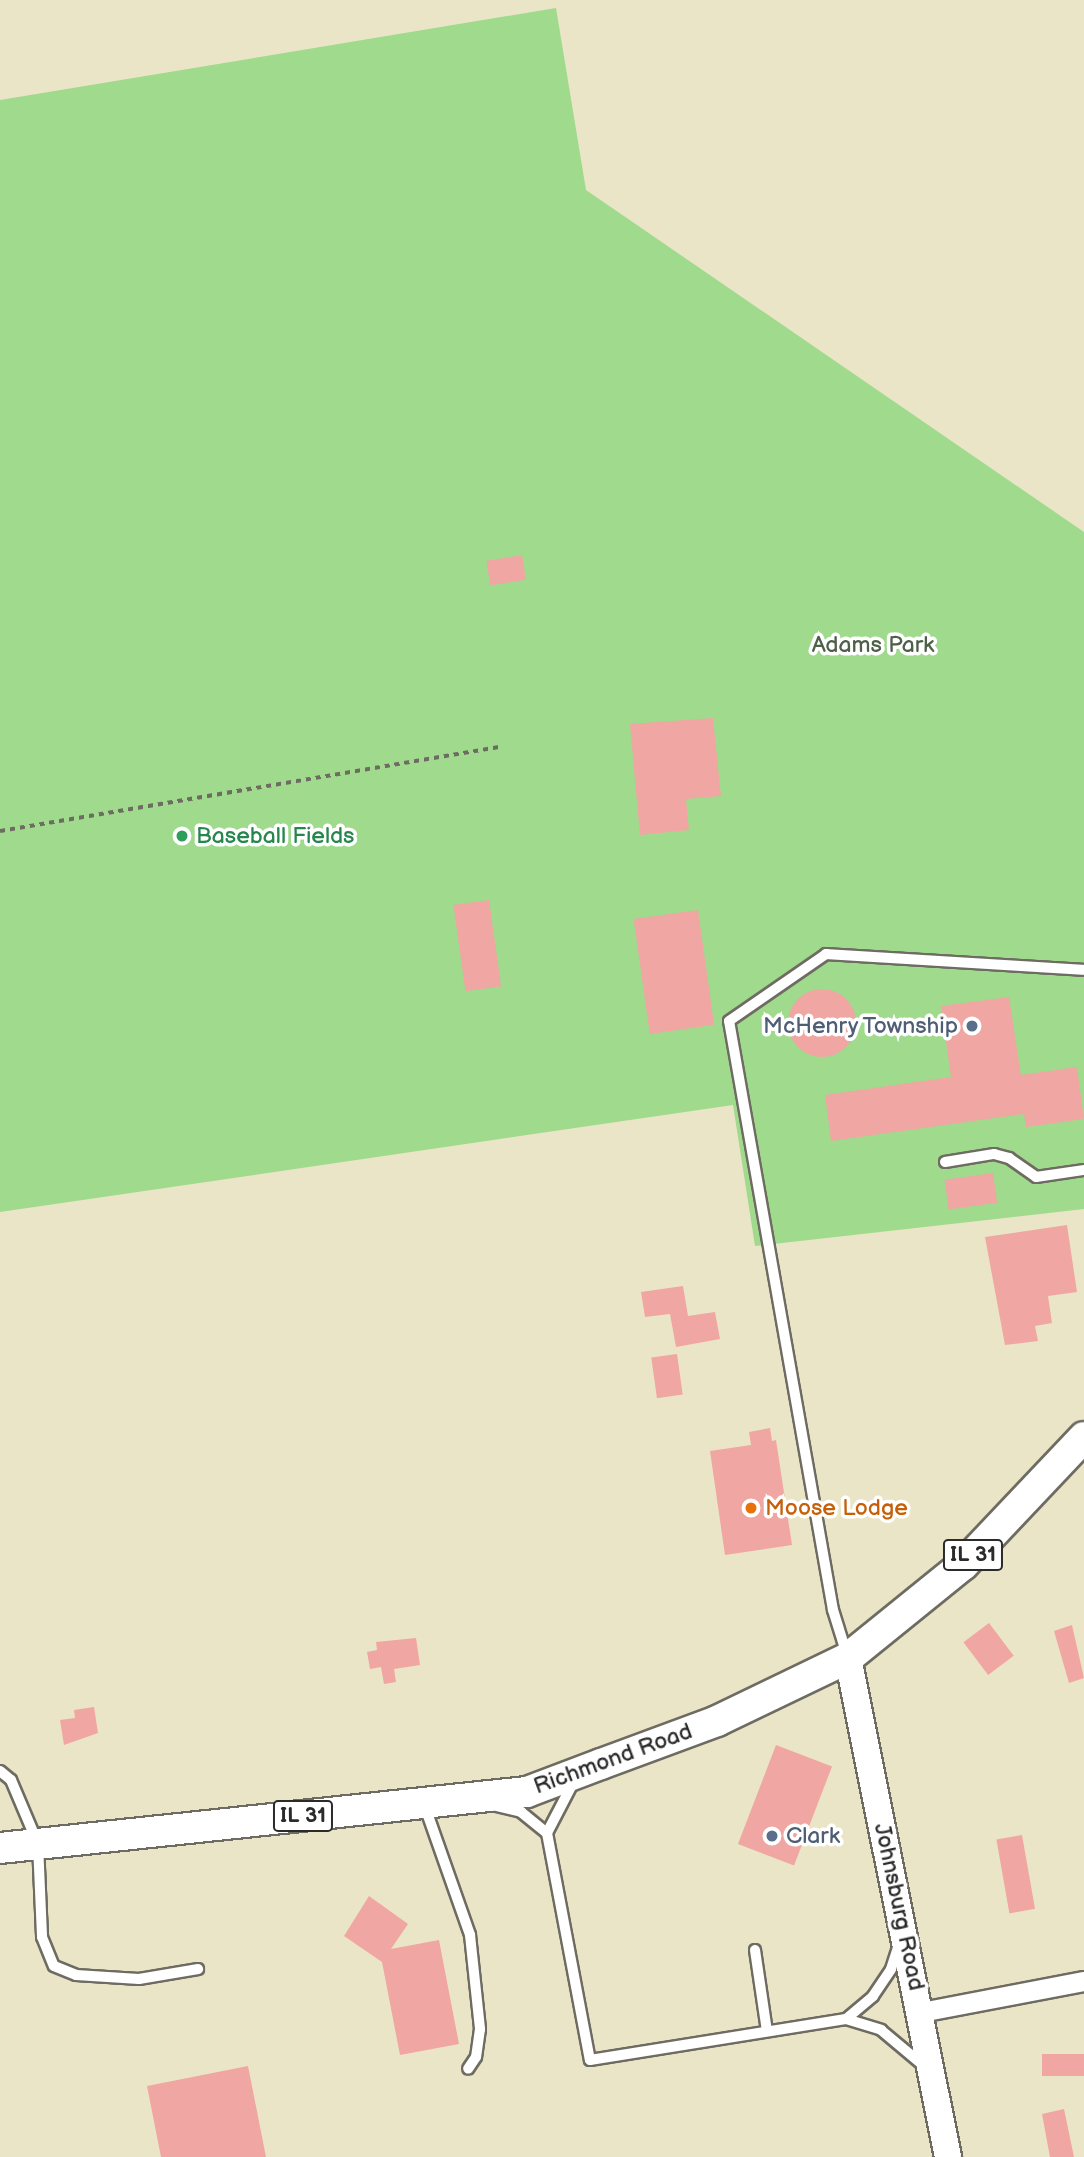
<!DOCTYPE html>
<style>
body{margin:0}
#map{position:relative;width:1084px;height:2157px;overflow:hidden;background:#ebe5c7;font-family:"Balsamiq Sans",sans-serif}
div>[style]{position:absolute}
.green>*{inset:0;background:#9fda8d}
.building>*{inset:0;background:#f0a6a2;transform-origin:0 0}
.round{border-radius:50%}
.path>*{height:3.5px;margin-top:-1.75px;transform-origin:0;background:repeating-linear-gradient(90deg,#6e6c62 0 5px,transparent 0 10px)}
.roads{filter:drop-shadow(2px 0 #6e6c62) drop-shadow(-2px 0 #6e6c62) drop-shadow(0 2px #6e6c62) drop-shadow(0 -2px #6e6c62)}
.lane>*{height:10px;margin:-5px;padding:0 5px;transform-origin:5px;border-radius:5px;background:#fff}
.street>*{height:19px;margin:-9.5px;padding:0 9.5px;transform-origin:9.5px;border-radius:9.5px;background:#fff}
.secondary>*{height:26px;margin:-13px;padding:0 13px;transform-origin:13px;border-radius:13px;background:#fff}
.primary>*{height:30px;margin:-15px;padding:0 15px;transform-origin:15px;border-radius:15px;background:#fff}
.dots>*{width:19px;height:19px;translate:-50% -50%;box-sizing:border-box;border:4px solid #fff;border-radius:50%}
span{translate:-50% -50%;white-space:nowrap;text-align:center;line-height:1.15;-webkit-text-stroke:7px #fff;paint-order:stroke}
.shield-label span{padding:2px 5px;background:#fff;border:2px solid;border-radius:5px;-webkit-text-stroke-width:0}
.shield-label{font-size:21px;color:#2b2b2b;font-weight:700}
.park-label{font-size:23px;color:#4e6048}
.leisure-label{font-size:23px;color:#27864d}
.left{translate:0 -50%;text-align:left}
.service-label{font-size:23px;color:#4e5e75}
.right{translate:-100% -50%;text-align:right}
.food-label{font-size:23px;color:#c56008}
.street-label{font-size:23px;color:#2b2b2b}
</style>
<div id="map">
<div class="green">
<div style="clip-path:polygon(556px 8px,586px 190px,1084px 532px,1084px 1209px,755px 1246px,733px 1105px,0 1212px,0 100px)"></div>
</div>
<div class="building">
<div style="left:522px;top:555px;width:25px;height:36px;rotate:81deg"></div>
<div style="clip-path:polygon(713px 718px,721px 796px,686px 799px,689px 830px,640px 835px,630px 724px)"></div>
<div style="left:489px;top:900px;width:87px;height:36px;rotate:82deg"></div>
<div style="left:698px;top:910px;width:116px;height:65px;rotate:82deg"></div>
<div class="round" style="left:788px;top:989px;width:68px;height:68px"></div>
<div style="clip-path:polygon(1009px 997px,1021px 1075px,1077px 1067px,1084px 1119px,1026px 1127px,1024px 1114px,831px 1141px,825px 1095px,951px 1077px,941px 1006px)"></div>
<div style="left:993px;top:1173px;width:30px;height:49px;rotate:82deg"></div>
<div style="clip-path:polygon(1067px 1225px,1077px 1292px,1048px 1296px,1052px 1323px,1035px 1326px,1038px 1341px,1005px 1345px,985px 1237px)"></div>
<div style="clip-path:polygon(683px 1286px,688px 1316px,715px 1312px,720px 1339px,676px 1347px,670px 1314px,645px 1317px,641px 1292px)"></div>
<div style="left:677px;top:1354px;width:41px;height:26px;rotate:82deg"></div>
<div style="clip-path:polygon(770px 1428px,772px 1441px,776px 1440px,792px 1545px,725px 1555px,710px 1451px,751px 1445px,749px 1432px)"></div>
<div style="left:989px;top:1623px;width:41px;height:32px;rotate:53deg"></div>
<div style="clip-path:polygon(1072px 1625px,1084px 1678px,1069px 1683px,1054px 1631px)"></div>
<div style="clip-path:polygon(416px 1638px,420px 1665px,394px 1669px,396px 1682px,384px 1684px,381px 1667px,370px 1669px,367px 1652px,377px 1650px,376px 1642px)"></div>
<div style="clip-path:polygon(94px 1707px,98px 1733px,64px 1745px,60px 1720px,75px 1718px,74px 1710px)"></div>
<div style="left:776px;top:1745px;width:60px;height:106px;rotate:21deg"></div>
<div style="left:1022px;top:1835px;width:75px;height:26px;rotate:80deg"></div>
<div style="clip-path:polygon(369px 1896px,408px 1924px,391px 1949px,439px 1940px,459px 2044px,400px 2055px,382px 1962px,344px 1936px)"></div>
<div style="left:1084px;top:2054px;width:22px;height:42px;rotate:90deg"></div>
<div style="clip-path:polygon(248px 2066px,266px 2157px,161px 2157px,147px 2086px)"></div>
<div style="clip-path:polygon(1064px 2109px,1074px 2157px,1050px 2157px,1042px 2114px)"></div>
</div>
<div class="path">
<div style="left:0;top:831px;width:506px;rotate:-9.56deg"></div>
</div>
<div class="roads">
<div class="lane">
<div style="left:945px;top:1162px;width:50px;rotate:-9.3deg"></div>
<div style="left:994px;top:1154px;width:16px;rotate:15deg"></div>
<div style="left:1009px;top:1158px;width:33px;rotate:35deg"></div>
<div style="left:1036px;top:1177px;width:49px;rotate:-8.3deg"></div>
<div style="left:847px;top:1655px;width:47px;rotate:-107.3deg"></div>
<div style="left:833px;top:1610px;width:598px;rotate:-100.01deg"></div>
<div style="left:729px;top:1021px;width:118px;rotate:-34.6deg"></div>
<div style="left:826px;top:954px;width:258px;rotate:3.5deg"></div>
<div style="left:0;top:1771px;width:14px;rotate:39deg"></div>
<div style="left:11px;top:1780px;width:69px;rotate:67.1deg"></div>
<div style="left:38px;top:1844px;width:93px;rotate:87.5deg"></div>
<div style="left:42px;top:1937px;width:31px;rotate:68deg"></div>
<div style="left:54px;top:1966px;width:24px;rotate:22deg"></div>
<div style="left:76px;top:1975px;width:63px;rotate:3.6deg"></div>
<div style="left:139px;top:1979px;width:60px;rotate:-9.6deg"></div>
<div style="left:573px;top:1783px;width:56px;rotate:117.5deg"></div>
<div style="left:547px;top:1833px;width:231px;rotate:79.3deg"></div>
<div style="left:590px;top:2060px;width:259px;rotate:-9.1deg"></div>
<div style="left:846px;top:2019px;width:37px;rotate:17deg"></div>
<div style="left:881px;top:2030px;width:56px;rotate:39.9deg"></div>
<div style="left:496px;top:1806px;width:26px;rotate:13deg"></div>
<div style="left:521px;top:1812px;width:33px;rotate:39deg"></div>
<div style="left:425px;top:1807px;width:136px;rotate:70.6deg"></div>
<div style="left:470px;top:1935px;width:95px;rotate:83.9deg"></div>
<div style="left:480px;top:2029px;width:28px;rotate:98deg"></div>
<div style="left:476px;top:2057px;width:14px;rotate:124deg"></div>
<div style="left:755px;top:1950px;width:82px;rotate:81.6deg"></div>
<div style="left:846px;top:2019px;width:35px;rotate:-40deg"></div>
<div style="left:873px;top:1996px;width:32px;rotate:-56deg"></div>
<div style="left:891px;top:1969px;width:23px;rotate:-72deg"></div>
</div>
<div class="street">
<div style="left:921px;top:2012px;width:166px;rotate:-10.8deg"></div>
</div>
<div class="secondary">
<div style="left:848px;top:1658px;width:509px;rotate:78.67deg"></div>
</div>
<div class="primary">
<div style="left:0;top:1848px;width:530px;rotate:-6.07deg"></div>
<div style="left:527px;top:1792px;width:79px;rotate:-20.7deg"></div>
<div style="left:601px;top:1764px;width:124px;rotate:-20.3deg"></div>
<div style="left:717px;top:1721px;width:145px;rotate:-25.7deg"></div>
<div style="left:848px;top:1658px;width:148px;rotate:-39deg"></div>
<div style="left:963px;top:1565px;width:176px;rotate:-46.6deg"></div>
</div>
</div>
<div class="dots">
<div style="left:182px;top:836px;background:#2e9e5b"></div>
<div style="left:972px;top:1026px;background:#5c6f8a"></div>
<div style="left:751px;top:1508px;background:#e8710a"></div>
<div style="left:772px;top:1836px;background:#5c6f8a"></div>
</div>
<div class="shield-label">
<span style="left:973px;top:1555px">IL 31</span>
<span style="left:303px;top:1816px">IL 31</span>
</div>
<div class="park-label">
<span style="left:873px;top:645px">Adams Park</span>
</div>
<div class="leisure-label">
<span class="left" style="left:196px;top:836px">Baseball Fields</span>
</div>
<div class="service-label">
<span class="right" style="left:958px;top:1026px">McHenry Township</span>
<span class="left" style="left:786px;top:1836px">Clark</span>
</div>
<div class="food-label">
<span class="left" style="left:765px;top:1508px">Moose Lodge</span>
</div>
<div class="street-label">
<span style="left:613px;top:1759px;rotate:-20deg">Richmond Road</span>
<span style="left:899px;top:1907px;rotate:78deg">Johnsburg Road</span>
</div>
</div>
